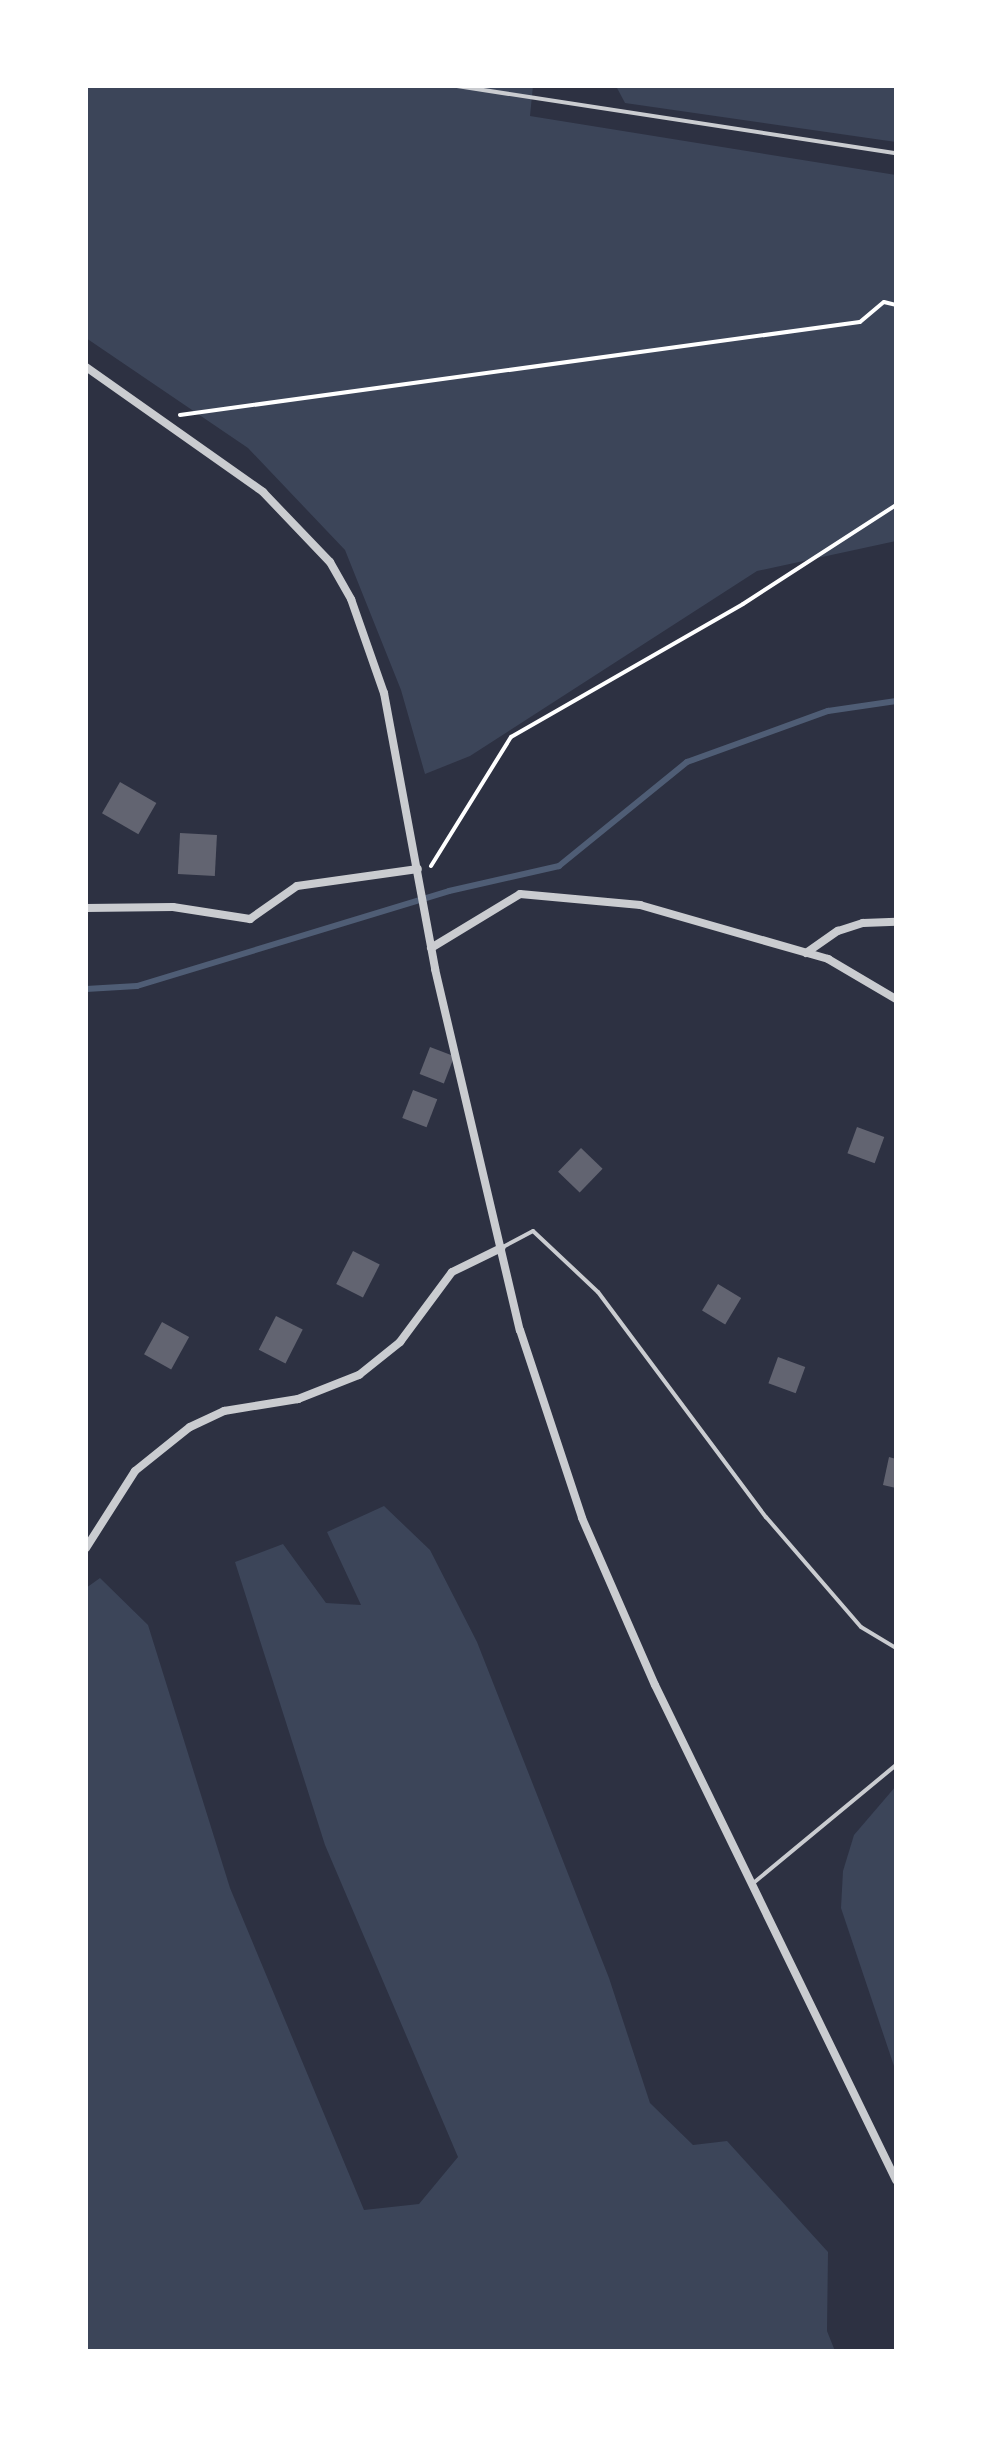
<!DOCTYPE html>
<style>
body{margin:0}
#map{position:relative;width:982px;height:2437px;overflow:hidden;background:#2d3142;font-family:Mulish,sans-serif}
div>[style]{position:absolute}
.green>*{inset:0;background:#3c4559}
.stream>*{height:6px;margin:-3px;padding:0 3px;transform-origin:3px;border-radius:3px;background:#4f5d75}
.building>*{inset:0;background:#626471;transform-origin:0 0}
.path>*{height:4px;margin:-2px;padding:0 2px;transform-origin:2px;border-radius:2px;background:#fff}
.service>*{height:4px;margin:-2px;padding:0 2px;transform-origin:2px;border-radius:2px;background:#caccd0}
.minor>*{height:8px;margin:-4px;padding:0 4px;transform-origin:4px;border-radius:4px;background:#caccd0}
span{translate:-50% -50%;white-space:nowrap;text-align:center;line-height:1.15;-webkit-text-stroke:6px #fff;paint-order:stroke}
.frame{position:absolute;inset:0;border:88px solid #fff;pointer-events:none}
</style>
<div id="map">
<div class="green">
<div style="clip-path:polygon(86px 86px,533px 86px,530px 116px,896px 175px,896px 541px,757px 571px,470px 756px,425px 774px,401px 690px,345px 550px,248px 448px,86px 338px)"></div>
<div style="clip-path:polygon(616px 86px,896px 86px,896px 142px,625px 103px)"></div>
<div style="clip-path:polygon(384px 1506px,430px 1550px,477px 1642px,609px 1978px,650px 2103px,693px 2145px,727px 2141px,828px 2252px,827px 2331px,835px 2351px,86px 2351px,86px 1588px,100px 1578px,148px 1625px,230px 1888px,364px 2210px,419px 2204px,458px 2157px,325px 1845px,235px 1562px,283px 1544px,326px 1603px,361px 1605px,327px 1532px)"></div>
<div style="clip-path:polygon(896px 1786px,896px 2072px,841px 1908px,843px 1871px,854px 1835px)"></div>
</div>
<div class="stream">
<div style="left:86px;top:989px;width:51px;rotate:-3.4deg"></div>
<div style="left:137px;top:986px;width:326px;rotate:-16.9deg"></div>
<div style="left:449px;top:891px;width:113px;rotate:-12.8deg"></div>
<div style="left:559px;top:866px;width:165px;rotate:-39.1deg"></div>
<div style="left:687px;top:762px;width:150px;rotate:-19.9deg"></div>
<div style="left:828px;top:711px;width:69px;rotate:-8.4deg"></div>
</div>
<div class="building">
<div style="left:120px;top:782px;width:42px;height:36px;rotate:30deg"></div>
<div style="left:180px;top:833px;width:37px;height:41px;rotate:3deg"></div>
<div style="left:430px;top:1047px;width:26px;height:29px;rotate:21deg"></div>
<div style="left:413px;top:1090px;width:26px;height:30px;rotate:21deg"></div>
<div style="left:857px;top:1127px;width:29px;height:28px;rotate:20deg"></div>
<div style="left:581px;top:1148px;width:30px;height:33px;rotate:44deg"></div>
<div style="left:353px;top:1251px;width:30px;height:37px;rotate:27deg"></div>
<div style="left:718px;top:1284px;width:27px;height:31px;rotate:31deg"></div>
<div style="left:276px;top:1316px;width:30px;height:38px;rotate:27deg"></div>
<div style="left:162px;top:1322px;width:31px;height:37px;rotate:29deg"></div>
<div style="left:778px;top:1357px;width:29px;height:28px;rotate:20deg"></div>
<div style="clip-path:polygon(889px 1457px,896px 1459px,896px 1488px,883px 1485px)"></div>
</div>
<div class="path">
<div style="left:180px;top:415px;width:686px;rotate:-7.79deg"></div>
<div style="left:860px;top:322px;width:31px;rotate:-40deg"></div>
<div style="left:884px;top:302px;width:12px;rotate:14deg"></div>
<div style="left:431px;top:866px;width:152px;rotate:-58.2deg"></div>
<div style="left:511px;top:737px;width:267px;rotate:-29.8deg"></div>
<div style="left:743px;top:604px;width:182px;rotate:-32.9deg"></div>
</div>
<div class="service">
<div style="left:457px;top:86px;width:444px;rotate:8.7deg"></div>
<div style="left:503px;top:1247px;width:34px;rotate:-28deg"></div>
<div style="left:533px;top:1231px;width:89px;rotate:43.2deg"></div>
<div style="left:598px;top:1292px;width:281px;rotate:53.3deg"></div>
<div style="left:766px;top:1517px;width:145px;rotate:49.2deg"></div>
<div style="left:861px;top:1627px;width:41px;rotate:31deg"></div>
<div style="left:751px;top:1885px;width:188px;rotate:-39.6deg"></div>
</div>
<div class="minor">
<div style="left:86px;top:367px;width:217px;rotate:35.2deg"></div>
<div style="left:263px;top:492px;width:97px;rotate:46.3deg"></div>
<div style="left:330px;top:562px;width:43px;rotate:60.4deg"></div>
<div style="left:351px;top:599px;width:100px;rotate:70.7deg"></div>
<div style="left:384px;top:693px;width:281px;rotate:79.5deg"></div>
<div style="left:435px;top:969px;width:371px;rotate:76.8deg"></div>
<div style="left:520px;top:1330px;width:198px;rotate:71.7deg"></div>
<div style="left:582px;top:1518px;width:182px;rotate:66.4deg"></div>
<div style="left:655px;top:1685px;width:551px;rotate:64.04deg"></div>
<div style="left:86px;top:908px;width:87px;rotate:-0.7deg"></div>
<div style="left:173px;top:907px;width:78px;rotate:8.9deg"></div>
<div style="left:250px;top:919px;width:57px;rotate:-35.1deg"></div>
<div style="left:297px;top:886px;width:122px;rotate:-8deg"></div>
<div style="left:431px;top:948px;width:104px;rotate:-31.2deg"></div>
<div style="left:520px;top:894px;width:121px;rotate:5.2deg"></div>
<div style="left:640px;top:905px;width:196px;rotate:16deg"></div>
<div style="left:828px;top:959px;width:79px;rotate:30.5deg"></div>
<div style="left:806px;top:953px;width:39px;rotate:-35deg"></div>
<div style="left:838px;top:931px;width:26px;rotate:-18deg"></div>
<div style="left:863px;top:923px;width:33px;rotate:-2deg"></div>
<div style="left:86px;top:1548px;width:91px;rotate:-57.5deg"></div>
<div style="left:135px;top:1471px;width:70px;rotate:-38.7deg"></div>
<div style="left:190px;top:1427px;width:38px;rotate:-25deg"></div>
<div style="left:224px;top:1411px;width:75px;rotate:-9.2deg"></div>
<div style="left:298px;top:1399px;width:66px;rotate:-21.5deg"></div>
<div style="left:359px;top:1375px;width:53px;rotate:-38.8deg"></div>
<div style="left:400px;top:1342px;width:87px;rotate:-53.4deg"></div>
<div style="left:452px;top:1272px;width:55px;rotate:-26.1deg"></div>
</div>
<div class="frame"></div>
</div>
